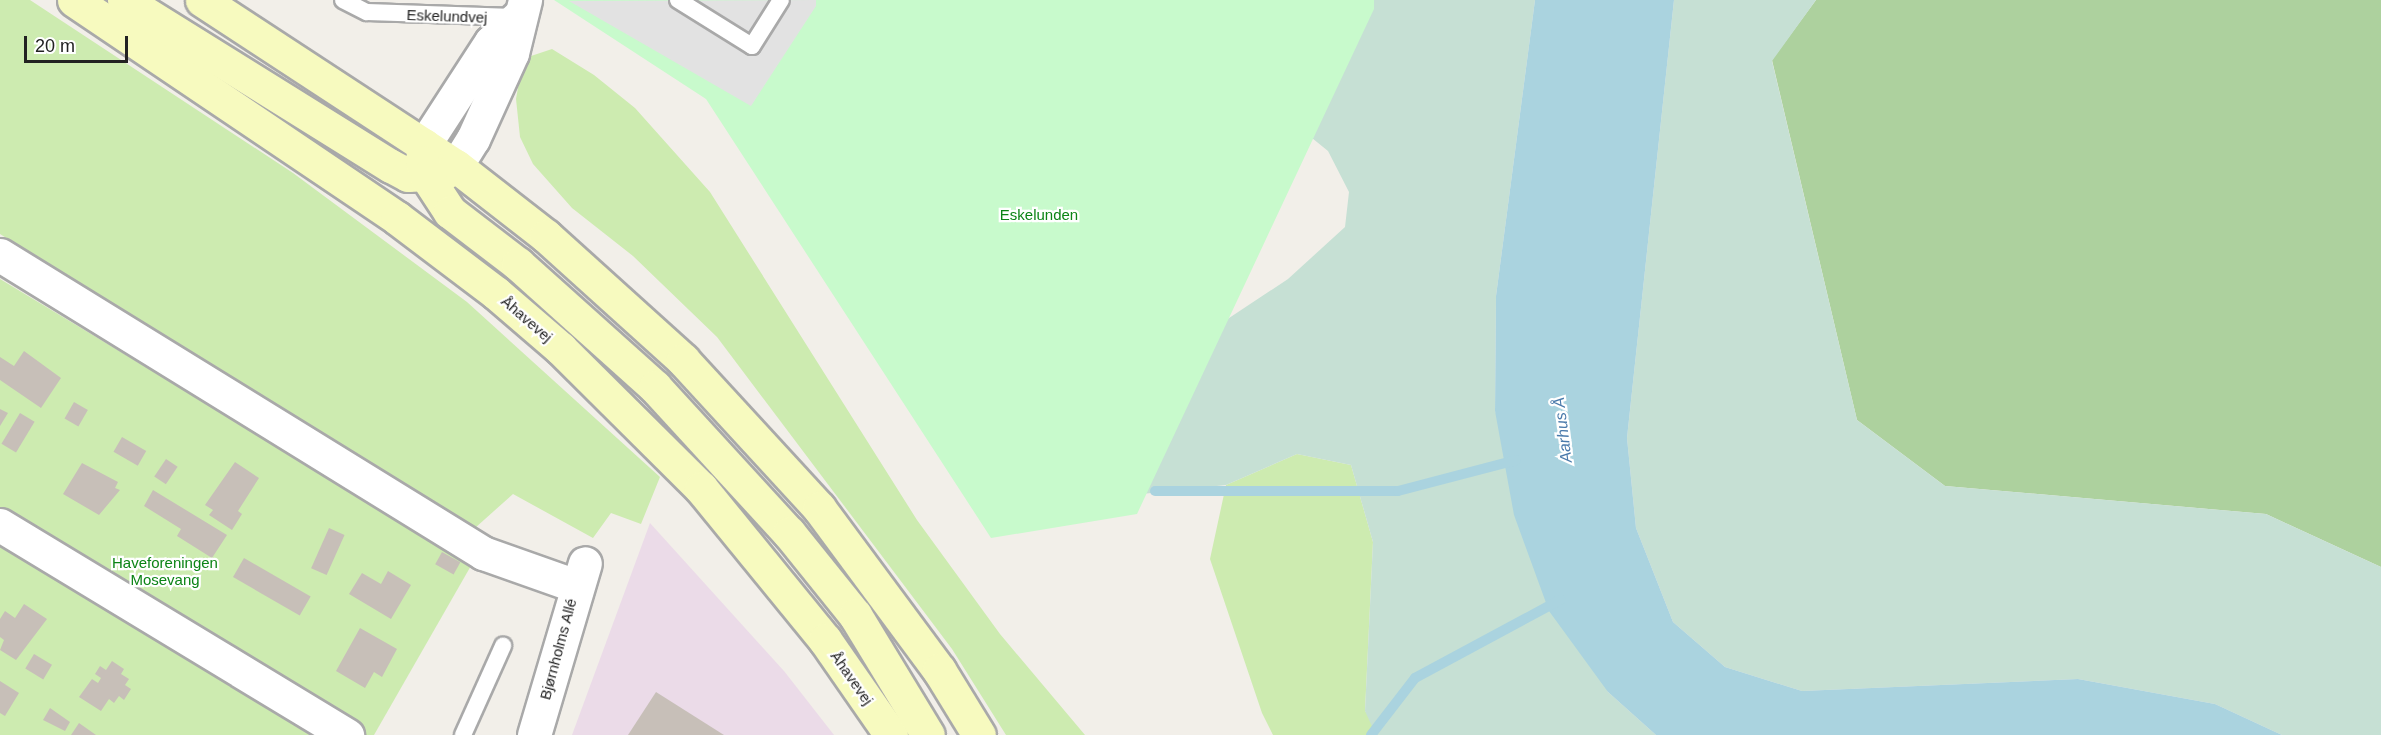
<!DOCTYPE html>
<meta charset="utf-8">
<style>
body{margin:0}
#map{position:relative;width:2381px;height:735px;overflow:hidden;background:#f2efe9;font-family:Helvetica,sans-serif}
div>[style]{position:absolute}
.industrial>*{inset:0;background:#ebdbe8}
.grass>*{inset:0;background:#cdebb0}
.forest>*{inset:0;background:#add19e}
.wetland>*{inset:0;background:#c6e0d4}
.park>*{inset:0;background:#c8facc}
.parking>*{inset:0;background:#e2e2e2}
.water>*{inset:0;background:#aad3df}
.stream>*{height:10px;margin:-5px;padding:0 5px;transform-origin:5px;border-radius:5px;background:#aad3df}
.building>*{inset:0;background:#c7bfb8;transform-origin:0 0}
.roads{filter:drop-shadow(2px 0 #a9a9a9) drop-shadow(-2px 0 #a9a9a9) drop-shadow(0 2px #a9a9a9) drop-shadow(0 -2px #a9a9a9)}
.service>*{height:16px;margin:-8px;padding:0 8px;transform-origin:8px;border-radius:8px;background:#fff}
.minor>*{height:33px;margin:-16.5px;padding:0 16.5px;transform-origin:16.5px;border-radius:16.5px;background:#fff}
.secondary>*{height:33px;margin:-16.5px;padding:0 16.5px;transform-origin:16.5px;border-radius:16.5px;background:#f7fabf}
span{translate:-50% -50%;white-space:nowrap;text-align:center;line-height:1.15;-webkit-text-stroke:4.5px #fff;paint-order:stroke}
.street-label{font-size:15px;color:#222}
.park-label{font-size:15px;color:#0c8416}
.water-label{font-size:16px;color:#4a7aab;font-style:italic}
.scale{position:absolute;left:24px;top:36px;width:104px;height:27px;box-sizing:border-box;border:3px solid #222;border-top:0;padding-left:8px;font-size:18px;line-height:21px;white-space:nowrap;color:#222;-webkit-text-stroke:4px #fff;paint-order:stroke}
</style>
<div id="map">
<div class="industrial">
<div style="clip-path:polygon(650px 523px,784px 671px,834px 735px,572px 735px)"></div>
</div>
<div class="grass">
<div style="clip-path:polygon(0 0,30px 0,293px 173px,467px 302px,660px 477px,641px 524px,611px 513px,593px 538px,513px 494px,475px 528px,0 234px)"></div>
<div style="clip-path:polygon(552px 49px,594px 75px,635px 108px,710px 192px,917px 520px,1000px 634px,1085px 735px,1006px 735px,952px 649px,717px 337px,633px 256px,572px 208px,533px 164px,520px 137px,516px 99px,519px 82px,528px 57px)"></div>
<div style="clip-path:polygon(0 279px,472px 564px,374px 735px,0 735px)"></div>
<div style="clip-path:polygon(1297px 454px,1351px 465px,1373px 542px,1365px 711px,1386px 735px,1273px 735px,1262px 713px,1210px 559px,1226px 485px)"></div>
</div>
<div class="forest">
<div style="clip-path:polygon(1816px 0,2381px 0,2381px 567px,2266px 514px,1945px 486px,1857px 420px,1772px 60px)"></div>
</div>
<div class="wetland">
<div style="clip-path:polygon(1209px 0,1535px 0,1496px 296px,1495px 411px,1608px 692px,1656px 735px,1376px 735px,1365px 711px,1373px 542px,1351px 465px,1297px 454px,1226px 485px,1095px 499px,1214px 328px,1288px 279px,1345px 227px,1349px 192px,1328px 151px,1200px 47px)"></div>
<div style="clip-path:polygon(1674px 0,1816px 0,1772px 61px,1857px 420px,1945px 486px,2266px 514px,2381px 567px,2381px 735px,2282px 735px,2215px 704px,2078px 679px,1802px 691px,1725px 667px,1673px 622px,1636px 528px,1627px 438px)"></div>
</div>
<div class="park">
<div style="clip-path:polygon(554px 0,1374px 0,1374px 9px,1137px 514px,991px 538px,706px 99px)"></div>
</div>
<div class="parking">
<div style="clip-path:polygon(816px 0,816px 6px,751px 106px,569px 1px)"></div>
</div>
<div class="water">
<div style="clip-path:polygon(1535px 0,1674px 0,1627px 438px,1636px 528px,1673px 622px,1725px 667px,1802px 691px,2078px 679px,2215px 704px,2282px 735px,1656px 735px,1608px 692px,1549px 611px,1514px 515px,1495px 411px,1496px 296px)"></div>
</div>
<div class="stream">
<div style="left:1155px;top:491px;width:243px"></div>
<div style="left:1398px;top:491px;width:122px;rotate:-14.7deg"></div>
<div style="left:1371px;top:735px;width:72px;rotate:-52.3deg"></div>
<div style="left:1415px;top:678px;width:165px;rotate:-28.3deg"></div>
</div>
<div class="building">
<div style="clip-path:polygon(24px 351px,61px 378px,41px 408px,0 380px,0 357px,14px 366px)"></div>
<div style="left:74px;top:402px;width:16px;height:19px;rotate:30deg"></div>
<div style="clip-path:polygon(0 409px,8px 413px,0 426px)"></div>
<div style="left:20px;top:413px;width:17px;height:36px;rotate:31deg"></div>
<div style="left:122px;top:437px;width:28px;height:17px;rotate:30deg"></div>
<div style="left:166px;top:459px;width:14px;height:21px;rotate:34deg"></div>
<div style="clip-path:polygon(235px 462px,259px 478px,238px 511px,242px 514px,232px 530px,209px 515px,213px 510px,205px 505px)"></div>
<div style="clip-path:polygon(82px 463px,118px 482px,115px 488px,120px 490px,99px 515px,63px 494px)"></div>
<div style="clip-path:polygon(153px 490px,227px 535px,212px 558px,177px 536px,181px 529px,144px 506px)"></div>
<div style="left:329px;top:528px;width:17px;height:44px;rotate:24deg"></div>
<div style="left:442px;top:552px;width:21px;height:14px;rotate:29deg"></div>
<div style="left:244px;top:558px;width:77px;height:22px;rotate:30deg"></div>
<div style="clip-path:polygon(388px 571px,411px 585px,391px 619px,349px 594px,362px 573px,381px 584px)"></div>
<div style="clip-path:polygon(24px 604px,47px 619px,16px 660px,0 650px,4px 640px,0 637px,0 619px,5px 611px,15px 618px)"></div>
<div style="clip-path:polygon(360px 628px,397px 649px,382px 677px,374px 672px,365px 688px,336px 671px)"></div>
<div style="left:34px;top:654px;width:21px;height:17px;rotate:31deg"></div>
<div style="clip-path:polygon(112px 661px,124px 669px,121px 674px,129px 679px,125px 685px,131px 689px,124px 700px,119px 696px,114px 703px,109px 699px,101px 711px,79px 697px,92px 679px,98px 683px,101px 678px,95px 674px,100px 666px,106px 670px)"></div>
<div style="clip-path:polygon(0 681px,19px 693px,5px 716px,0 713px)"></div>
<div style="clip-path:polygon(656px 692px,724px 735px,628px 735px)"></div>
<div style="clip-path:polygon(50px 708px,70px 722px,65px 731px,43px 720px)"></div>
<div style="clip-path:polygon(79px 723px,96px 735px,71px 735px)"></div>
</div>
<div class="roads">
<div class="service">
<div style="left:343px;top:0;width:27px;rotate:27deg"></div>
<div style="left:367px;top:12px;width:147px;rotate:1.9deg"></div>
<div style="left:678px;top:0;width:87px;rotate:31.9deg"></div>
<div style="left:752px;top:46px;width:54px;rotate:-57.8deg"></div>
<div style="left:463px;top:735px;width:98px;rotate:-65.8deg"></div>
</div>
<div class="minor">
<div style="left:424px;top:145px;width:123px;rotate:-57deg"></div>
<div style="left:491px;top:42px;width:37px;rotate:-43deg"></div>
<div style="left:456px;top:166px;width:32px;rotate:-58deg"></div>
<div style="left:473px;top:139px;width:94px;rotate:-65.6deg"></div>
<div style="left:512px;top:53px;width:55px;rotate:-76.2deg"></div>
<div style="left:0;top:255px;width:568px;rotate:31.67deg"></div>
<div style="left:483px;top:553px;width:99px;rotate:19.5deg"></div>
<div style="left:0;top:525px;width:406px;rotate:31.2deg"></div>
<div style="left:534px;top:735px;width:179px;rotate:-73.5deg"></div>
</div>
<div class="secondary">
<div style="left:74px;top:0;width:390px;rotate:34deg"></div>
<div style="left:397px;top:218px;width:124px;rotate:37.1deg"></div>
<div style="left:496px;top:293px;width:86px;rotate:40.7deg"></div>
<div style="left:561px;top:349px;width:197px;rotate:44.8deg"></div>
<div style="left:701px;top:488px;width:196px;rotate:50.8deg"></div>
<div style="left:825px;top:640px;width:116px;rotate:55.2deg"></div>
<div style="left:124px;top:0;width:314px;rotate:31.9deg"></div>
<div style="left:391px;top:166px;width:19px;rotate:28deg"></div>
<div style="left:408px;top:175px;width:36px;rotate:-3deg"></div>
<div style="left:202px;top:0;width:303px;rotate:33.2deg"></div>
<div style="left:456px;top:166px;width:114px;rotate:37.9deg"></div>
<div style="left:546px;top:236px;width:185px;rotate:42.1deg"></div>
<div style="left:683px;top:360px;width:201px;rotate:47.4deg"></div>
<div style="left:819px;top:508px;width:202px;rotate:53.5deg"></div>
<div style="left:939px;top:670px;width:76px;rotate:58.4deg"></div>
<div style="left:424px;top:145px;width:17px;rotate:97deg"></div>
<div style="left:422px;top:162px;width:16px;rotate:72deg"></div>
<div style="left:427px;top:177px;width:42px;rotate:56.7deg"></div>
<div style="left:450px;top:212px;width:86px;rotate:37.4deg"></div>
<div style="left:518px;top:264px;width:184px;rotate:41.9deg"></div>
<div style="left:655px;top:387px;width:198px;rotate:47.5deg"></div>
<div style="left:789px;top:533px;width:105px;rotate:51.2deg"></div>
<div style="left:855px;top:615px;width:140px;rotate:58.7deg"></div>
</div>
</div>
<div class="street-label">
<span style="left:447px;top:16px;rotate:2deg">Eskelundvej</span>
<span style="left:527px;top:319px;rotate:41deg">Åhavevej</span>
<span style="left:558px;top:649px;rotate:-75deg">Bjørnholms Allé</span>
<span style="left:852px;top:678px;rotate:55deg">Åhavevej</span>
</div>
<div class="park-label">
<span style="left:1039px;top:215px">Eskelunden</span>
<span style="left:165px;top:571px">Haveforeningen<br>Mosevang</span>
</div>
<div class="water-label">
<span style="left:1563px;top:430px;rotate:-97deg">Aarhus Å</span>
</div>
<div class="scale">20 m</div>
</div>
